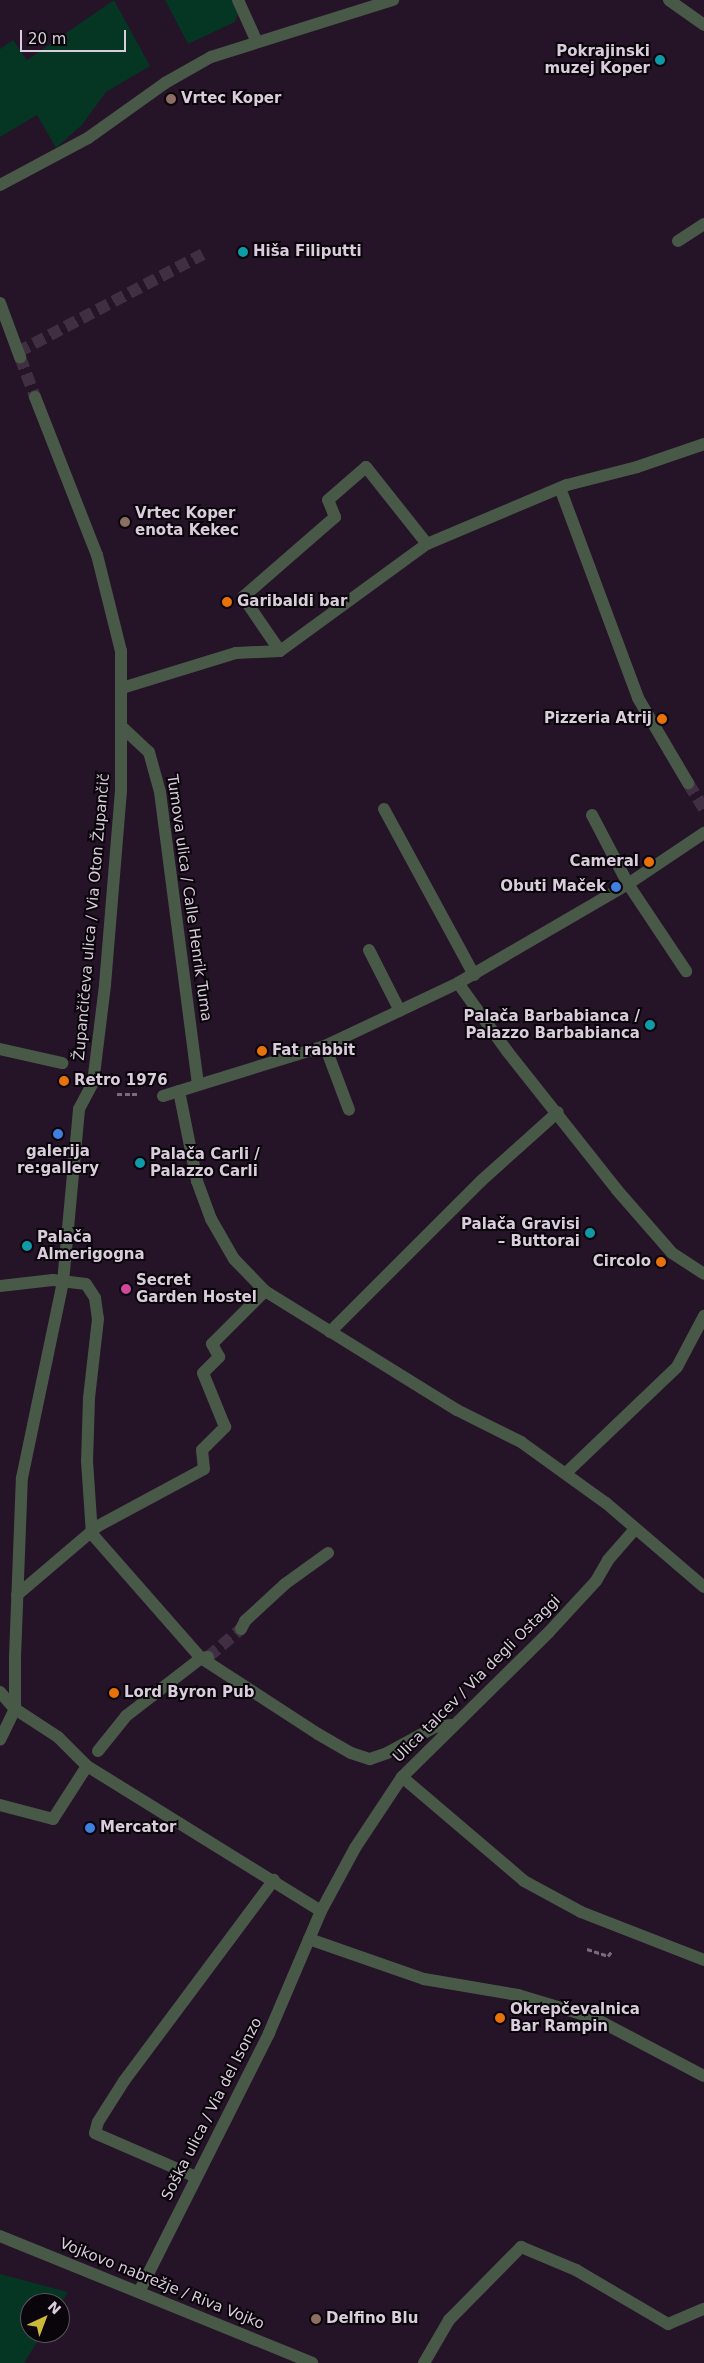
<!DOCTYPE html>
<meta charset="utf-8">
<style>
body{margin:0}
#map{position:relative;width:704px;height:2363px;overflow:hidden;background:#251327;font-family:"DejaVu Sans",sans-serif}
div>[style]{position:absolute}
.green>*{inset:0;background:#053523}
.pedestrian-tunnel>*{height:12px;margin-top:-6px;transform-origin:0;background:repeating-linear-gradient(90deg,#402f42 0 12px,transparent 0 18px)}
.minor-tunnel>*{height:12px;margin-top:-6px;transform-origin:0;background:repeating-linear-gradient(90deg,#402f42 0 12px,transparent 0 18px)}
.path>*{height:3px;margin-top:-1.5px;transform-origin:0;background:repeating-linear-gradient(90deg,#7a6b7c 0 5px,transparent 0 7.5px)}
.pedestrian>*{height:12px;margin:-6px;padding:0 6px;transform-origin:6px;border-radius:6px;background:#485948}
.minor>*{height:12px;margin:-6px;padding:0 6px;transform-origin:6px;border-radius:6px;background:#485948}
.tertiary>*{height:12px;margin:-6px;padding:0 6px;transform-origin:6px;border-radius:6px;background:#485948}
.dots>*{width:14px;height:14px;translate:-50% -50%;box-sizing:border-box;border:2px solid #0a040b;border-radius:50%}
span{translate:-50% -50%;white-space:nowrap;text-align:center;line-height:1.15;-webkit-text-stroke:4px #0a040b;paint-order:stroke}
.poi-label{font-size:15px;color:#d9cddb;font-weight:700}
.right{translate:-100% -50%;text-align:right}
.left{translate:0 -50%;text-align:left}
.street-label{font-size:15px;color:#d9cddb}
.north{position:absolute;left:20px;top:2293px;width:50px;height:50px;box-sizing:border-box;background:#0a040b;border:1px solid #5d545e;border-radius:50%;rotate:43deg;font-size:14px;font-weight:700;line-height:20px;text-align:center;color:#d9cddb}
.north::after{content:'';display:block;margin:auto;width:18px;height:22px;background:#cdb938;clip-path:polygon(50% 0,100% 100%,50% 72%,0 100%)}
.scale{position:absolute;left:20px;top:30px;width:106px;height:22px;box-sizing:border-box;border:2px solid #d9cddb;border-top:0;padding-left:6px;font-size:15px;line-height:18px;white-space:nowrap;color:#d9cddb;-webkit-text-stroke:4px #0a040b;paint-order:stroke}
</style>
<div id="map">
<div class="green">
<div style="clip-path:polygon(114px 0,150px 66px,106px 92px,82px 125px,56px 148px,37px 115px,0 137px,0 49px,13px 40px,27px 60px)"></div>
<div style="clip-path:polygon(165px 0,232px 0,238px 13px,235px 22px,188px 44px)"></div>
<div style="clip-path:polygon(0 2274px,68px 2292px,60px 2305px,30px 2303px,30px 2333px,43px 2333px,24px 2363px,0 2363px)"></div>
</div>
<div class="pedestrian-tunnel">
<div style="left:18px;top:352px;width:209px;rotate:-27.9deg"></div>
<div style="left:688px;top:783px;width:31px;rotate:58deg"></div>
<div style="left:208px;top:1657px;width:43px;rotate:-40.3deg"></div>
</div>
<div class="minor-tunnel">
<div style="left:20px;top:357px;width:43px;rotate:69.4deg"></div>
</div>
<div class="path">
<div style="left:117px;top:1094px;width:23px"></div>
<div style="left:587px;top:1949px;width:22px;rotate:18deg"></div>
<div style="left:608px;top:1956px;width:6px;rotate:-51deg"></div>
</div>
<div class="pedestrian">
<div style="left:560px;top:488px;width:224px;rotate:69.6deg"></div>
<div style="left:638px;top:698px;width:99px;rotate:59.5deg"></div>
<div style="left:280px;top:651px;width:65px;rotate:-124.4deg"></div>
<div style="left:243px;top:597px;width:122px;rotate:-41deg"></div>
<div style="left:335px;top:517px;width:18px;rotate:-112deg"></div>
<div style="left:328px;top:500px;width:50px;rotate:-41deg"></div>
<div style="left:366px;top:467px;width:98px;rotate:51.6deg"></div>
<div style="left:123px;top:728px;width:35px;rotate:43deg"></div>
<div style="left:149px;top:752px;width:41px;rotate:74.6deg"></div>
<div style="left:160px;top:792px;width:295px;rotate:82.6deg"></div>
<div style="left:384px;top:809px;width:189px;rotate:61.5deg"></div>
<div style="left:592px;top:815px;width:78px;rotate:62.4deg"></div>
<div style="left:628px;top:884px;width:105px;rotate:56.3deg"></div>
<div style="left:369px;top:950px;width:68px;rotate:63.1deg"></div>
<div style="left:458px;top:983px;width:84px;rotate:54.2deg"></div>
<div style="left:507px;top:1051px;width:177px;rotate:51.6deg"></div>
<div style="left:617px;top:1190px;width:84px;rotate:48.9deg"></div>
<div style="left:672px;top:1253px;width:38px;rotate:33deg"></div>
<div style="left:325px;top:1046px;width:68px;rotate:69.4deg"></div>
<div style="left:0;top:1049px;width:64px;rotate:12.7deg"></div>
<div style="left:179px;top:1091px;width:92px;rotate:78.7deg"></div>
<div style="left:197px;top:1181px;width:40px;rotate:69.8deg"></div>
<div style="left:211px;top:1219px;width:46px;rotate:60.1deg"></div>
<div style="left:234px;top:1259px;width:45px;rotate:45.9deg"></div>
<div style="left:265px;top:1291px;width:226px;rotate:31.8deg"></div>
<div style="left:457px;top:1410px;width:72px;rotate:26.6deg"></div>
<div style="left:521px;top:1442px;width:105px;rotate:35.7deg"></div>
<div style="left:606px;top:1503px;width:129px;rotate:40.6deg"></div>
<div style="left:163px;top:1096px;width:170px;rotate:-17.2deg"></div>
<div style="left:325px;top:1046px;width:147px;rotate:-25.3deg"></div>
<div style="left:458px;top:983px;width:197px;rotate:-30.2deg"></div>
<div style="left:628px;top:884px;width:92px;rotate:-33.9deg"></div>
<div style="left:0;top:1286px;width:53px;rotate:-6.5deg"></div>
<div style="left:53px;top:1280px;width:33px;rotate:7deg"></div>
<div style="left:86px;top:1284px;width:17px;rotate:57deg"></div>
<div style="left:95px;top:1298px;width:21px;rotate:82deg"></div>
<div style="left:98px;top:1319px;width:80px;rotate:96.5deg"></div>
<div style="left:89px;top:1398px;width:63px;rotate:91.8deg"></div>
<div style="left:87px;top:1461px;width:73px;rotate:86.1deg"></div>
<div style="left:92px;top:1534px;width:165px;rotate:48.7deg"></div>
<div style="left:201px;top:1658px;width:140px;rotate:33deg"></div>
<div style="left:318px;top:1734px;width:38px;rotate:30deg"></div>
<div style="left:351px;top:1753px;width:20px;rotate:18deg"></div>
<div style="left:370px;top:1759px;width:18px;rotate:-19deg"></div>
<div style="left:387px;top:1753px;width:55px;rotate:-28.4deg"></div>
<div style="left:435px;top:1727px;width:16px;rotate:-7deg"></div>
<div style="left:330px;top:1332px;width:214px;rotate:-45deg"></div>
<div style="left:481px;top:1181px;width:103px;rotate:-41.9deg"></div>
<div style="left:566px;top:1473px;width:153px;rotate:-43.7deg"></div>
<div style="left:677px;top:1367px;width:58px;rotate:-62.1deg"></div>
<div style="left:17px;top:1595px;width:106px;rotate:-40.4deg"></div>
<div style="left:98px;top:1526px;width:120px;rotate:-28.3deg"></div>
<div style="left:204px;top:1469px;width:19px;rotate:-96deg"></div>
<div style="left:202px;top:1450px;width:33px;rotate:-45deg"></div>
<div style="left:225px;top:1427px;width:58px;rotate:-112.2deg"></div>
<div style="left:203px;top:1373px;width:23px;rotate:-45deg"></div>
<div style="left:219px;top:1357px;width:15px;rotate:-118deg"></div>
<div style="left:212px;top:1344px;width:75px;rotate:-45deg"></div>
<div style="left:241px;top:1629px;width:9px;rotate:-63deg"></div>
<div style="left:245px;top:1621px;width:54px;rotate:-42.8deg"></div>
<div style="left:285px;top:1584px;width:53px;rotate:-35.8deg"></div>
<div style="left:0;top:1692px;width:23px;rotate:49deg"></div>
<div style="left:15px;top:1709px;width:34px;rotate:116deg"></div>
<div style="left:98px;top:1751px;width:45px;rotate:-51.3deg"></div>
<div style="left:126px;top:1716px;width:95px;rotate:-37.7deg"></div>
<div style="left:201px;top:1658px;width:7px;rotate:-8deg"></div>
<div style="left:87px;top:1766px;width:41px;rotate:-135deg"></div>
<div style="left:58px;top:1737px;width:51px;rotate:-146.9deg"></div>
<div style="left:15px;top:1709px;width:52px;rotate:-90deg"></div>
<div style="left:15px;top:1657px;width:179px;rotate:-87.8deg"></div>
<div style="left:22px;top:1478px;width:200px;rotate:-78.2deg"></div>
<div style="left:63px;top:1282px;width:174px;rotate:-84.7deg"></div>
<div style="left:79px;top:1109px;width:30px;rotate:-62deg"></div>
<div style="left:93px;top:1083px;width:99px;rotate:-83deg"></div>
<div style="left:105px;top:985px;width:195px;rotate:-85.3deg"></div>
<div style="left:402px;top:1777px;width:160px;rotate:40.4deg"></div>
<div style="left:524px;top:1881px;width:65px;rotate:28.5deg"></div>
<div style="left:581px;top:1912px;width:132px;rotate:21.3deg"></div>
<div style="left:0;top:1805px;width:55px;rotate:14.8deg"></div>
<div style="left:53px;top:1819px;width:63px;rotate:-57.3deg"></div>
<div style="left:87px;top:1766px;width:275px;rotate:31.8deg"></div>
<div style="left:309px;top:1939px;width:122px;rotate:19.2deg"></div>
<div style="left:424px;top:1979px;width:95px;rotate:9.7deg"></div>
<div style="left:518px;top:1995px;width:79px;rotate:16.8deg"></div>
<div style="left:594px;top:2018px;width:124px;rotate:27.8deg"></div>
<div style="left:196px;top:2177px;width:110px;rotate:-156.5deg"></div>
<div style="left:95px;top:2133px;width:11px;rotate:-75deg"></div>
<div style="left:98px;top:2122px;width:49px;rotate:-57.6deg"></div>
<div style="left:124px;top:2081px;width:251px;rotate:-53.3deg"></div>
</div>
<div class="minor">
<div style="left:238px;top:0;width:46px;rotate:65.7deg"></div>
<div style="left:669px;top:0;width:43px;rotate:35.5deg"></div>
<div style="left:0;top:185px;width:100px;rotate:-28.1deg"></div>
<div style="left:88px;top:138px;width:95px;rotate:-35.5deg"></div>
<div style="left:165px;top:83px;width:53px;rotate:-29.5deg"></div>
<div style="left:211px;top:57px;width:191px;rotate:-17.4deg"></div>
<div style="left:678px;top:241px;width:31px;rotate:-33deg"></div>
<div style="left:0;top:303px;width:58px;rotate:69.7deg"></div>
<div style="left:35px;top:397px;width:170px;rotate:68.6deg"></div>
<div style="left:97px;top:555px;width:99px;rotate:76deg"></div>
<div style="left:121px;top:651px;width:140px;rotate:90deg"></div>
<div style="left:122px;top:688px;width:119px;rotate:-17.1deg"></div>
<div style="left:236px;top:653px;width:44px;rotate:-2.6deg"></div>
<div style="left:280px;top:651px;width:182px;rotate:-36.1deg"></div>
<div style="left:427px;top:544px;width:152px;rotate:-22.9deg"></div>
<div style="left:567px;top:485px;width:72px;rotate:-14.4deg"></div>
<div style="left:637px;top:467px;width:71px;rotate:-18.9deg"></div>
<div style="left:139px;top:2292px;width:290px;rotate:-63.3deg"></div>
<div style="left:269px;top:2033px;width:133px;rotate:-66.9deg"></div>
<div style="left:321px;top:1911px;width:72px;rotate:-61.6deg"></div>
<div style="left:355px;top:1848px;width:85px;rotate:-56.5deg"></div>
<div style="left:402px;top:1777px;width:206px;rotate:-44.6deg"></div>
<div style="left:549px;top:1632px;width:69px;rotate:-47.3deg"></div>
<div style="left:596px;top:1581px;width:24px;rotate:-60deg"></div>
<div style="left:608px;top:1560px;width:41px;rotate:-48.9deg"></div>
<div style="left:424px;top:2363px;width:50px;rotate:-59.8deg"></div>
<div style="left:449px;top:2320px;width:103px;rotate:-45.4deg"></div>
<div style="left:521px;top:2247px;width:60px;rotate:22.7deg"></div>
<div style="left:576px;top:2270px;width:107px;rotate:30.4deg"></div>
<div style="left:668px;top:2324px;width:39px;rotate:-23deg"></div>
</div>
<div class="tertiary">
<div style="left:0;top:2236px;width:337px;rotate:22.1deg"></div>
</div>
<div class="dots">
<div style="left:660px;top:60px;background:#0f9aa8"></div>
<div style="left:171px;top:99px;background:#8d6e63"></div>
<div style="left:243px;top:252px;background:#0f9aa8"></div>
<div style="left:125px;top:522px;background:#8d6e63"></div>
<div style="left:227px;top:602px;background:#e8710a"></div>
<div style="left:662px;top:719px;background:#e8710a"></div>
<div style="left:649px;top:862px;background:#e8710a"></div>
<div style="left:616px;top:887px;background:#3f7fe0"></div>
<div style="left:650px;top:1025px;background:#0f9aa8"></div>
<div style="left:262px;top:1051px;background:#e8710a"></div>
<div style="left:64px;top:1081px;background:#e8710a"></div>
<div style="left:58px;top:1134px;background:#3f7fe0"></div>
<div style="left:140px;top:1163px;background:#0f9aa8"></div>
<div style="left:590px;top:1233px;background:#0f9aa8"></div>
<div style="left:27px;top:1246px;background:#0f9aa8"></div>
<div style="left:661px;top:1262px;background:#e8710a"></div>
<div style="left:126px;top:1289px;background:#d1479c"></div>
<div style="left:114px;top:1693px;background:#e8710a"></div>
<div style="left:90px;top:1828px;background:#3f7fe0"></div>
<div style="left:500px;top:2018px;background:#e8710a"></div>
<div style="left:316px;top:2319px;background:#8d6e63"></div>
</div>
<div class="poi-label">
<span class="right" style="left:650px;top:60px">Pokrajinski<br>muzej Koper</span>
<span class="left" style="left:181px;top:99px">Vrtec Koper</span>
<span class="left" style="left:253px;top:252px">Hiša Filiputti</span>
<span class="left" style="left:135px;top:522px">Vrtec Koper<br>enota Kekec</span>
<span class="left" style="left:237px;top:602px">Garibaldi bar</span>
<span class="right" style="left:652px;top:719px">Pizzeria Atrij</span>
<span class="right" style="left:639px;top:862px">Cameral</span>
<span class="right" style="left:606px;top:887px">Obuti Maček</span>
<span class="right" style="left:640px;top:1025px">Palača Barbabianca /<br>Palazzo Barbabianca</span>
<span class="left" style="left:272px;top:1051px">Fat rabbit</span>
<span class="left" style="left:74px;top:1081px">Retro 1976</span>
<span style="left:58px;top:1160px">galerija<br>re:gallery</span>
<span class="left" style="left:150px;top:1163px">Palača Carli /<br>Palazzo Carli</span>
<span class="right" style="left:580px;top:1233px">Palača Gravisi<br>– Buttorai</span>
<span class="left" style="left:37px;top:1246px">Palača<br>Almerigogna</span>
<span class="right" style="left:651px;top:1262px">Circolo</span>
<span class="left" style="left:136px;top:1289px">Secret<br>Garden Hostel</span>
<span class="left" style="left:124px;top:1693px">Lord Byron Pub</span>
<span class="left" style="left:100px;top:1828px">Mercator</span>
<span class="left" style="left:510px;top:2018px">Okrepčevalnica<br>Bar Rampin</span>
<span class="left" style="left:326px;top:2319px">Delfino Blu</span>
</div>
<div class="street-label">
<span style="left:189px;top:898px;rotate:82deg">Tumova ulica / Calle Henrik Tuma</span>
<span style="left:92px;top:917px;rotate:-85deg">Župančičeva ulica / Via Oton Župančič</span>
<span style="left:477px;top:1679px;rotate:-45deg">Ulica talcev / Via degli Ostaggi</span>
<span style="left:212px;top:2109px;rotate:-63deg">Soška ulica / Via del Isonzo</span>
<span style="left:162px;top:2284px;rotate:22deg">Vojkovo nabrežje / Riva Vojko</span>
</div>
<div class="north">N</div>
<div class="scale">20 m</div>
</div>
